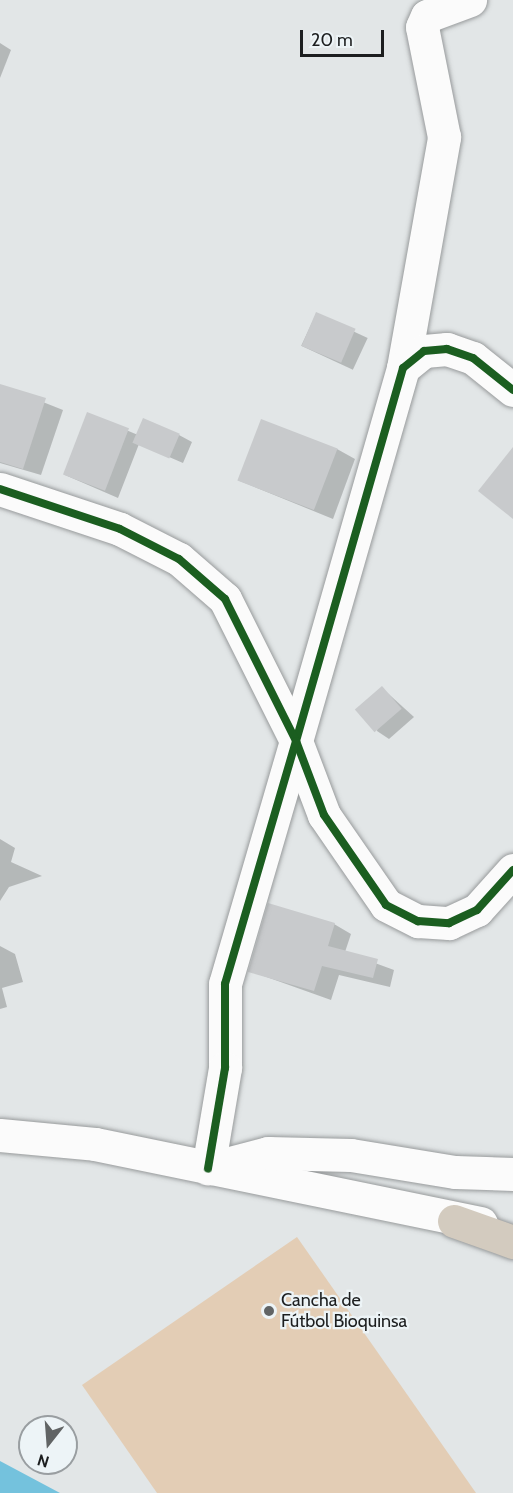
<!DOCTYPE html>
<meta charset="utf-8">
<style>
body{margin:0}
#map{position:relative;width:513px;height:1493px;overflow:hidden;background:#e2e6e7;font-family:Cabin,sans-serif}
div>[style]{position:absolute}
.green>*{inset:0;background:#e3cdb5}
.water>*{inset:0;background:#74c2dd}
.shadow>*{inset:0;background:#0003;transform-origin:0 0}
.building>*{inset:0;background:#c8cacc;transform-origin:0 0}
.roads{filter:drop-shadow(0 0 2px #989b9c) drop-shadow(0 0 2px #989b9c)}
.street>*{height:33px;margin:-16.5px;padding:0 16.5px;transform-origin:16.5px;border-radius:16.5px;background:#fbfbfb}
.secondary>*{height:33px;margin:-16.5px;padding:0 16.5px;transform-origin:16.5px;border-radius:16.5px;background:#fbfbfb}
.highway>*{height:33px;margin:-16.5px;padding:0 16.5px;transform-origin:16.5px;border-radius:16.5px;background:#d3cbbf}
.cycleway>*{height:8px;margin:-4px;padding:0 4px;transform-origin:4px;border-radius:4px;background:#1b5e20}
.dots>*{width:16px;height:16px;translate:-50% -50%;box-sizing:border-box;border:3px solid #edf4f7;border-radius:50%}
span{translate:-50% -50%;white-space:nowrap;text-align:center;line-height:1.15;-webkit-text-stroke:4.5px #edf4f7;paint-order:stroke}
.poi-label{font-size:18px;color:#1c1e1f}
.left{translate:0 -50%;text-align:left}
.north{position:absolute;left:18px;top:1415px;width:60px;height:60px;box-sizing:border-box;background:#edf4f7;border:2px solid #999ea1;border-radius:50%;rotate:197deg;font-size:16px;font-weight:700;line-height:24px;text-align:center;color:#1c1e1f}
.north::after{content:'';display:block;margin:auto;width:21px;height:27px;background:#616465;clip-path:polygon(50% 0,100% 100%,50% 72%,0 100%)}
.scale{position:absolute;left:300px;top:30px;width:84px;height:27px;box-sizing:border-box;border:3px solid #1c1e1f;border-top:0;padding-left:8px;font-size:18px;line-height:21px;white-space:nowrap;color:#1c1e1f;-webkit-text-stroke:4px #edf4f7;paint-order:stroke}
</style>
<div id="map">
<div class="green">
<div style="clip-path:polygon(297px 1237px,476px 1493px,157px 1493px,82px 1385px)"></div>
</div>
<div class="water">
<div style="clip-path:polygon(0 1461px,60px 1493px,0 1493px)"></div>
</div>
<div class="shadow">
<div style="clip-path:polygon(0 43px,11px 50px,0 78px)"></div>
<div style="left:316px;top:314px;width:57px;height:35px;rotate:25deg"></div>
<div style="clip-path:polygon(0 385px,63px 410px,41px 475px,0 463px)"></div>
<div style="clip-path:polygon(88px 414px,138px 435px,179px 435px,192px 442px,183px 463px,139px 444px,118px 498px,65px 475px)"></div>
<div style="clip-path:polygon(337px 449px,355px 459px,333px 519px,240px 481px)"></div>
<div style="clip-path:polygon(382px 688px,414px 717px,389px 739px,377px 731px)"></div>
<div style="clip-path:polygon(0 839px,15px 848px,11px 862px,42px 876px,9px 887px,0 901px)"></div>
<div style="clip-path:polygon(334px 924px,351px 934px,345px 952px,394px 970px,390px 987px,339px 975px,331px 1000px,250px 971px)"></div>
<div style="clip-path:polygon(0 946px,15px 954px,23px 982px,2px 988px,7px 1007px,0 1009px)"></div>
</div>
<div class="building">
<div style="left:316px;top:312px;width:43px;height:37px;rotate:23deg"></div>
<div style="clip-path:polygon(0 384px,46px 398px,23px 469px,0 462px)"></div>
<div style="left:87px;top:412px;width:45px;height:67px;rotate:21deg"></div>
<div style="left:143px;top:418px;width:40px;height:27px;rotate:23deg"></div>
<div style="left:261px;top:419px;width:82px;height:66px;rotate:21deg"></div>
<div style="clip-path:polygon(513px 447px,513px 519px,478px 491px)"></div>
<div style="left:382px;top:686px;width:30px;height:36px;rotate:49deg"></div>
<div style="clip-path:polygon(268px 903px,335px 923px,328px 946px,378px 959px,373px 978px,322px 966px,314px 991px,248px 972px)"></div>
</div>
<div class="roads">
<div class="street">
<div style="left:403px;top:368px;width:235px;rotate:-79.9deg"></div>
<div style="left:444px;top:137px;width:112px;rotate:-101.3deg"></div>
<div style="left:422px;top:27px;width:12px;rotate:-66deg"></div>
<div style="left:427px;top:16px;width:46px;rotate:-20.4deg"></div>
<div style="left:513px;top:390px;width:51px;rotate:-141.3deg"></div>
<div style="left:473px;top:358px;width:28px;rotate:-161deg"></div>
<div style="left:447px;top:349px;width:23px;rotate:175deg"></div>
<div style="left:424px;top:351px;width:27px;rotate:141deg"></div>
<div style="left:403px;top:368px;width:388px;rotate:106deg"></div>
<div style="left:296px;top:741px;width:79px;rotate:69.3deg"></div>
<div style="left:324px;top:815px;width:109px;rotate:55.4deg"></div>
<div style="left:386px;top:905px;width:36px;rotate:27deg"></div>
<div style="left:418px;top:921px;width:31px;rotate:4deg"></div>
<div style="left:449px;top:923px;width:31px;rotate:-25deg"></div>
<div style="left:477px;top:910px;width:54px;rotate:-48deg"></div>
<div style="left:0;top:489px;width:126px;rotate:18.4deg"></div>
<div style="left:120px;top:529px;width:66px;rotate:27deg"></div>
<div style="left:179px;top:559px;width:61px;rotate:41deg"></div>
<div style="left:225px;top:599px;width:159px;rotate:63.4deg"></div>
<div style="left:296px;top:741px;width:253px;rotate:106.3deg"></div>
<div style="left:225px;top:984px;width:84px;rotate:90deg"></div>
<div style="left:225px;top:1068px;width:102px;rotate:99.6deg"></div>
</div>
<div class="secondary">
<div style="left:0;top:1135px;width:95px;rotate:5.4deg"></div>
<div style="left:95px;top:1144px;width:394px;rotate:11.6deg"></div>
<div style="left:215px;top:1167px;width:55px;rotate:-14.8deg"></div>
<div style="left:268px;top:1153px;width:83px;rotate:1.4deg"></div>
<div style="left:351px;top:1155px;width:105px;rotate:9.3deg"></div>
<div style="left:455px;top:1172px;width:58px;rotate:2deg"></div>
</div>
<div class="highway">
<div style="left:454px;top:1221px;width:63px;rotate:19.6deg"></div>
</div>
</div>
<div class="cycleway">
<div style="left:513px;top:390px;width:51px;rotate:-141.3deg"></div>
<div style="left:473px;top:358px;width:28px;rotate:-161deg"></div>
<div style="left:447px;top:349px;width:23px;rotate:175deg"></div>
<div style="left:424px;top:351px;width:27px;rotate:141deg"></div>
<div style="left:403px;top:368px;width:388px;rotate:106deg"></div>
<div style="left:296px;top:741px;width:79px;rotate:69.3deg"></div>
<div style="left:324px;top:815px;width:109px;rotate:55.4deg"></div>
<div style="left:386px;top:905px;width:36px;rotate:27deg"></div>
<div style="left:418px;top:921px;width:31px;rotate:4deg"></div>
<div style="left:449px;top:923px;width:31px;rotate:-25deg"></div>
<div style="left:477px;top:910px;width:54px;rotate:-48deg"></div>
<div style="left:0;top:489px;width:126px;rotate:18.4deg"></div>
<div style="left:120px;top:529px;width:66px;rotate:27deg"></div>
<div style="left:179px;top:559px;width:61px;rotate:41deg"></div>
<div style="left:225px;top:599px;width:159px;rotate:63.4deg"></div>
<div style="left:296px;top:741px;width:253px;rotate:106.3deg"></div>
<div style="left:225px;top:984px;width:84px;rotate:90deg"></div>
<div style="left:225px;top:1068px;width:102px;rotate:99.6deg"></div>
</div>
<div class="dots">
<div style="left:269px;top:1311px;background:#616465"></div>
</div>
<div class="poi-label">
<span class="left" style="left:281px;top:1311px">Cancha de<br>Fútbol Bioquinsa</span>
</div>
<div class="north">N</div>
<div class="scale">20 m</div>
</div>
